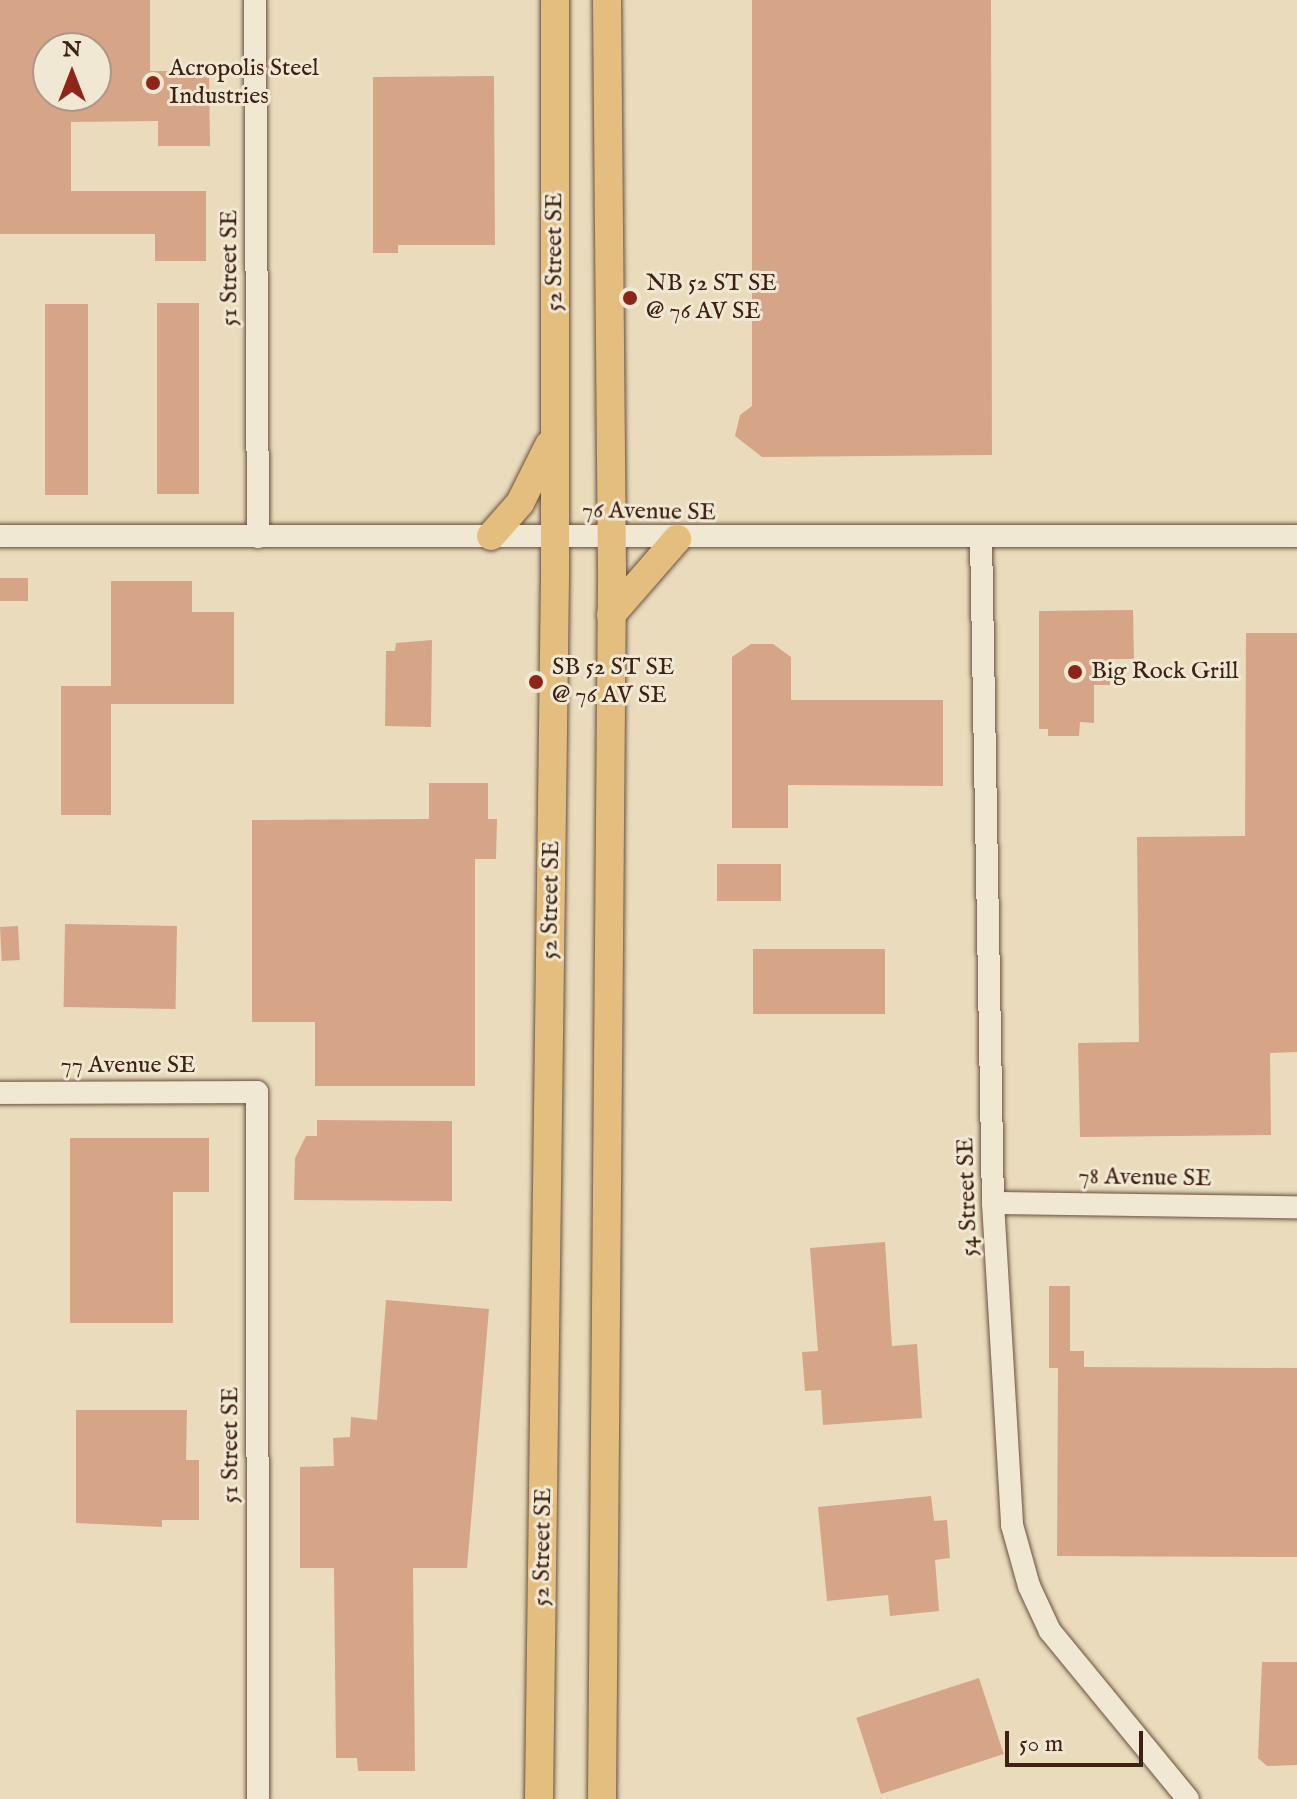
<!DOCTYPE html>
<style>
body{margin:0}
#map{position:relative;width:1297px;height:1799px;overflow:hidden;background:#e9dbbc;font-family:"IM FELL English",serif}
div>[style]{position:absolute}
.building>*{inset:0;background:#d6a587;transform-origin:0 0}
.roads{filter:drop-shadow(0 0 2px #6a503e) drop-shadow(0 0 2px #6a503e)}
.minor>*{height:22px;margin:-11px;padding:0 11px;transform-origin:11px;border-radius:11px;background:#f1e8d3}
.major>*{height:28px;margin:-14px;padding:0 14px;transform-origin:14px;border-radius:14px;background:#e4be7e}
.dots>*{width:22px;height:22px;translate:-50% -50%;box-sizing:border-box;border:4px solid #f1e8d3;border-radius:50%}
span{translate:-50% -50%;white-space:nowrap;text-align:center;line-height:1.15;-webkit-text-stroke:6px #f1e8d3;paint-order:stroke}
.poi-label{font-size:24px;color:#3f2114}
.left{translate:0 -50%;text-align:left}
.street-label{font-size:24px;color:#3f2114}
.north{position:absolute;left:32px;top:32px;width:80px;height:80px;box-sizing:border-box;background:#f1e8d3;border:2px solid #aa9887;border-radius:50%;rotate:0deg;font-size:22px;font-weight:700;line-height:32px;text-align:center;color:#3f2114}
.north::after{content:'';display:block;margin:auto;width:28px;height:36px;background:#8f2418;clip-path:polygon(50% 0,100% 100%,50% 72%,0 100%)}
.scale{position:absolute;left:1005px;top:1731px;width:138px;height:36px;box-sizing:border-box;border:4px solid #3f2114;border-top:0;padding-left:10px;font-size:24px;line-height:28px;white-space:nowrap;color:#3f2114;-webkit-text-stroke:6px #f1e8d3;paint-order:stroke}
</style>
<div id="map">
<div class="building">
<div style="clip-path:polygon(evenodd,0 0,150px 0,150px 71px,209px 71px,210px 146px,158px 146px,158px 121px,71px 122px,71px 191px,206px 191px,206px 261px,155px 261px,155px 234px,0 234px,0 0,48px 48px,96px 48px,96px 96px,48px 96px,48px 48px)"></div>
<div style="clip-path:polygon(752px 0,991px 0,992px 455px,762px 457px,735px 436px,740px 415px,752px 406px)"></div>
<div style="clip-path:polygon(494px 76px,495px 245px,398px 245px,398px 253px,373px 253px,373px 77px)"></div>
<div style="left:157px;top:303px;width:42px;height:191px"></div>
<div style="left:45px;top:304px;width:43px;height:191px"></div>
<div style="left:28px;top:578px;width:23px;height:28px;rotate:90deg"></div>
<div style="clip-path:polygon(111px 581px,192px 581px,192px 612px,234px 612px,234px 704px,111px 704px,111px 815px,61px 815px,61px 686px,111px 686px)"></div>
<div style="clip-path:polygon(1133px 610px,1134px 659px,1110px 659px,1110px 685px,1094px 685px,1094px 723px,1080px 722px,1079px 736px,1048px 736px,1048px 729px,1039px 729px,1039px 611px)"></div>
<div style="clip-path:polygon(1246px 633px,1297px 633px,1297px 1052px,1270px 1053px,1271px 1135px,1080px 1137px,1078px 1043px,1139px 1042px,1137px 837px,1245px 836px)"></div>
<div style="clip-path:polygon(432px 640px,431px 727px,385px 726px,386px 651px,395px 651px,396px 643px)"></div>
<div style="clip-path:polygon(751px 644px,773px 644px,791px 657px,791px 700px,943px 700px,943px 786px,788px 785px,788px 828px,732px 828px,732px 657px)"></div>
<div style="clip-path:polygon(429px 783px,488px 783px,488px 819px,497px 819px,496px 859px,475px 859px,475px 1086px,315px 1086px,315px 1022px,252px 1022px,252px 820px,429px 819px)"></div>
<div style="left:717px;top:864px;width:64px;height:37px"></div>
<div style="left:65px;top:924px;width:112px;height:83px;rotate:1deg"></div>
<div style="left:18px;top:926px;width:34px;height:18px;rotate:87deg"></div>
<div style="left:753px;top:949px;width:132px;height:65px"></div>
<div style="clip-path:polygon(317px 1120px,452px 1121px,452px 1201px,294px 1200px,295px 1158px,306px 1136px,317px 1136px)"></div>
<div style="clip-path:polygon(70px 1138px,209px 1138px,209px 1192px,173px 1192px,173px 1323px,70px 1323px)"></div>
<div style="clip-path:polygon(885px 1242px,892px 1346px,917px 1344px,922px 1418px,823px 1425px,821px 1390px,805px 1391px,802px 1352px,818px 1351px,810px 1248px)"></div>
<div style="clip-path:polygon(1049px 1286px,1070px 1286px,1070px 1351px,1084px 1351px,1084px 1367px,1297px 1368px,1297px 1557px,1057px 1556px,1058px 1368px,1049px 1368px)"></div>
<div style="clip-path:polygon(386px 1300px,489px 1309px,467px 1568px,413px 1568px,415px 1771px,358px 1771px,357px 1758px,336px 1758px,334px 1568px,300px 1568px,300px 1467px,334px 1466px,333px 1438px,350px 1437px,351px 1417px,377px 1420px)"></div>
<div style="clip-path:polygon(76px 1410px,187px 1410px,186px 1460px,199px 1460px,199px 1520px,162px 1520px,162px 1527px,76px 1523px)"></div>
<div style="clip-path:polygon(931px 1496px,934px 1521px,947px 1520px,950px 1558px,935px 1560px,939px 1611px,890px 1616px,888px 1595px,827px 1601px,818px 1507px)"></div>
<div style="clip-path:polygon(1262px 1662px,1297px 1662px,1297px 1765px,1267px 1766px,1258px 1758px)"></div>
<div style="left:979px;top:1678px;width:80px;height:129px;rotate:72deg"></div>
</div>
<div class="roads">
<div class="minor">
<div style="left:255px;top:0;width:537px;rotate:89.68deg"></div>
<div style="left:0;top:536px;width:1297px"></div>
<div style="left:981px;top:537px;width:666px;rotate:88.97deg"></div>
<div style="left:993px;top:1203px;width:323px;rotate:86.6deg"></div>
<div style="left:1012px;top:1525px;width:63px;rotate:74.4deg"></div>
<div style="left:1029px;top:1586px;width:50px;rotate:65deg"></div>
<div style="left:1050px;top:1631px;width:217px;rotate:50.6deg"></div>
<div style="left:0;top:1093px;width:257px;rotate:-0.2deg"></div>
<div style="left:257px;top:1092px;width:707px;rotate:89.92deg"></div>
<div style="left:993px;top:1203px;width:304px;rotate:0.8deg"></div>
</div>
<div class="major">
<div style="left:491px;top:536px;width:44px;rotate:-48.7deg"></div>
<div style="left:520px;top:503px;width:65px;rotate:-63.4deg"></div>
<div style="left:611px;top:615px;width:101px;rotate:-49deg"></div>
<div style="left:539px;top:1799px;width:1226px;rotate:-89.25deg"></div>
<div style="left:555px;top:573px;width:573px;rotate:-90deg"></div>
<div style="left:602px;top:1799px;width:1227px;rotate:-89.53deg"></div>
<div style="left:612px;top:572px;width:572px;rotate:-90.5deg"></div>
</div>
</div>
<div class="dots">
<div style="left:153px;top:83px;background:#8f2418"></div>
<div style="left:630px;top:298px;background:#8f2418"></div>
<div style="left:1075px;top:672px;background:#8f2418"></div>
<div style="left:536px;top:682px;background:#8f2418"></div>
</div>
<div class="poi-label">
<span class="left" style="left:169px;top:83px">Acropolis Steel<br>Industries</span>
<span class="left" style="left:646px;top:298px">NB 52 ST SE<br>@ 76 AV SE</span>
<span class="left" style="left:552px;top:682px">SB 52 ST SE<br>@ 76 AV SE</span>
<span class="left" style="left:1091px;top:672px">Big Rock Grill</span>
</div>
<div class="street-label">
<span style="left:555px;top:252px;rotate:-90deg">52 Street SE</span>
<span style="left:230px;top:268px;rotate:-90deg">51 Street SE</span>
<span style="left:649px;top:512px;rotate:1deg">76 Avenue SE</span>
<span style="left:551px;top:900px;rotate:-89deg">52 Street SE</span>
<span style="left:128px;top:1066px">77 Avenue SE</span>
<span style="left:1145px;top:1178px;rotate:1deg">78 Avenue SE</span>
<span style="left:968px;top:1197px;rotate:-92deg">54 Street SE</span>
<span style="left:231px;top:1445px;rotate:-90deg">51 Street SE</span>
<span style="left:543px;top:1547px;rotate:-89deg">52 Street SE</span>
</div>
<div class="north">N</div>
<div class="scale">50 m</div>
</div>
